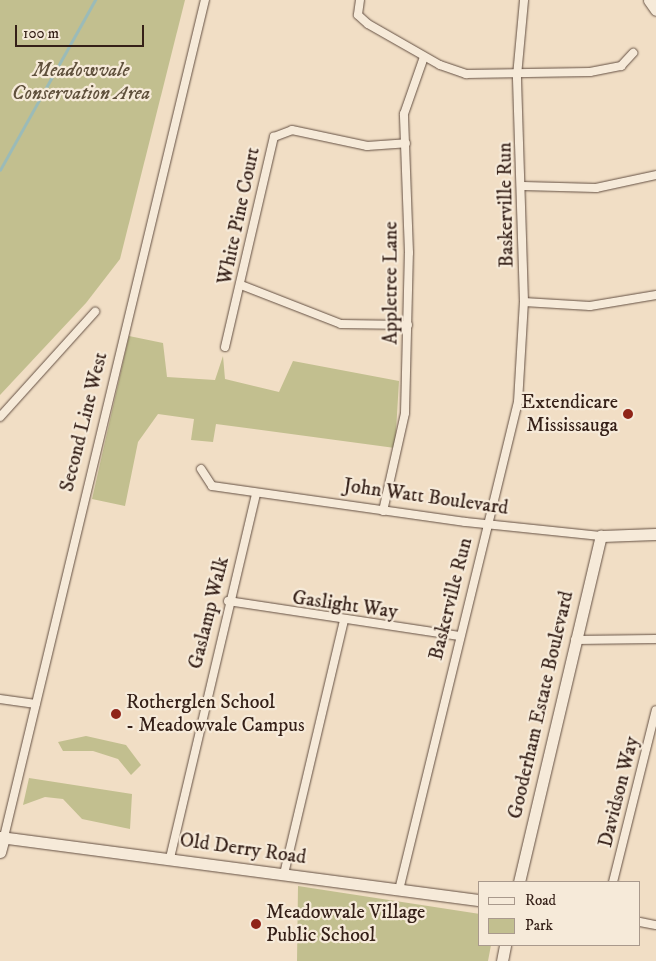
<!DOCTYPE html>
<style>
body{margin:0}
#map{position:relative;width:656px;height:961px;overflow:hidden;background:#f1dec5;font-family:"IM FELL DW Pica",serif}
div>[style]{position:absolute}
.green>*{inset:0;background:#c2bf8f}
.stream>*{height:2.5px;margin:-1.25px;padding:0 1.25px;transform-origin:1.25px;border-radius:1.25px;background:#9bbbb8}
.roads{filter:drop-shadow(0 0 1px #645043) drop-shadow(0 0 1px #645043)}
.street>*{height:8px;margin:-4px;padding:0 4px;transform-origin:4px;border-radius:4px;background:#f6ead9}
.secondary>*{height:11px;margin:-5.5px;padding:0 5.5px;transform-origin:5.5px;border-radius:5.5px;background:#f6ead9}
.dots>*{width:14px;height:14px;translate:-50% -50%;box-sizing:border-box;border:2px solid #f6ead9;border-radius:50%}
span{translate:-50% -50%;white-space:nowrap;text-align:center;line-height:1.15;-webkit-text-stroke:4.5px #f6ead9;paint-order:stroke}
.park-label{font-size:20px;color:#5f503c;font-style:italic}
.street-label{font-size:20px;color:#352018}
.poi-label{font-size:20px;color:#352018}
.right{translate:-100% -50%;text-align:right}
.left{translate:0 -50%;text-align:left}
.legend{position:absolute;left:478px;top:881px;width:162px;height:65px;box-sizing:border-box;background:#f6ead9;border:1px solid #a9998c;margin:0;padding:6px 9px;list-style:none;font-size:15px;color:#352018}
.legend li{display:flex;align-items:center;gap:10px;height:25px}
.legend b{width:25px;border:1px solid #a9998c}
.scale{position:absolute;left:15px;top:25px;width:129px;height:22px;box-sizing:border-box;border:2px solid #352018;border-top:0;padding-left:6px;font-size:15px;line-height:18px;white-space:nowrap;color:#352018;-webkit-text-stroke:4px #f6ead9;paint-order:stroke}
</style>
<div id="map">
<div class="green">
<div style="clip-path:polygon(0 0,185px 0,120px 259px,86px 303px,0 395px)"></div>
<div style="clip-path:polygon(129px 336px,163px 343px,167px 377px,215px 380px,223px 356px,225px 379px,279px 392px,293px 361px,399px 381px,395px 448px,216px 424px,213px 442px,191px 440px,194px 419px,158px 414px,138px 442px,125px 506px,92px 499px)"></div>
<div style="clip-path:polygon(86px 736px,126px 745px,141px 765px,131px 775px,118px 759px,93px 751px,63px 751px,58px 742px)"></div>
<div style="clip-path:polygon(29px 778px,132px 794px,130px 829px,82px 819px,63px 799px,45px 797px,23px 805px)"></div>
<div style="clip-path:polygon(298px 886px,480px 914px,480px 945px,491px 945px,488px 961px,297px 961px)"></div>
</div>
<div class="stream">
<div style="left:0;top:170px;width:195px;rotate:-60.8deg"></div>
</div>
<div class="roads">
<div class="street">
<div style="left:360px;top:0;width:15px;rotate:98deg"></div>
<div style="left:358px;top:15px;width:13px;rotate:42deg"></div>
<div style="left:368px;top:24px;width:83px;rotate:29.7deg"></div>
<div style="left:440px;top:65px;width:28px;rotate:19deg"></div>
<div style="left:466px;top:74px;width:124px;rotate:-0.9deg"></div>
<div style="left:590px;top:72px;width:32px;rotate:-11deg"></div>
<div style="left:621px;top:66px;width:18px;rotate:-47deg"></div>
<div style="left:523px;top:186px;width:73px;rotate:1.6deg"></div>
<div style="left:596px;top:188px;width:61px;rotate:-12.2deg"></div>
<div style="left:241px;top:285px;width:107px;rotate:21.3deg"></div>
<div style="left:341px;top:324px;width:67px;rotate:0.9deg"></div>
<div style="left:524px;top:302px;width:66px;rotate:3.5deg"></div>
<div style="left:590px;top:306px;width:67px;rotate:-9.5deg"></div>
<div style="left:225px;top:347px;width:216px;rotate:-76.9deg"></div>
<div style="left:274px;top:137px;width:19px;rotate:-21deg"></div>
<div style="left:292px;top:130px;width:77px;rotate:12deg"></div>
<div style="left:367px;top:146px;width:39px;rotate:-4deg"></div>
<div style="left:0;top:417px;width:142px;rotate:-47.9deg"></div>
<div style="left:201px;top:469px;width:20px;rotate:57deg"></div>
<div style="left:212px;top:486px;width:256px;rotate:8.1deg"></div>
<div style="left:465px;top:522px;width:137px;rotate:5.9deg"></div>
<div style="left:383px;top:511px;width:100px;rotate:-77.3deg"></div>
<div style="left:405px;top:413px;width:160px;rotate:-88.6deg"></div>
<div style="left:409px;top:253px;width:139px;rotate:-92.1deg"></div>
<div style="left:404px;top:114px;width:60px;rotate:-70.7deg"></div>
<div style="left:228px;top:601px;width:234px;rotate:8.6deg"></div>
<div style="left:575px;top:640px;width:81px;rotate:-0.7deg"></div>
<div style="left:0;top:699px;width:36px;rotate:8deg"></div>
<div style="left:4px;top:837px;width:861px;rotate:-76.5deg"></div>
<div style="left:170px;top:858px;width:375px;rotate:-76.7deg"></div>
<div style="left:284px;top:874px;width:260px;rotate:-76.7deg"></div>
<div style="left:613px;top:882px;width:177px;rotate:-76deg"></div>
<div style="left:399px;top:890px;width:502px;rotate:-76.3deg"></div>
<div style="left:518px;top:402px;width:100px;rotate:-86.6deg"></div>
<div style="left:524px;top:302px;width:226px;rotate:-91.8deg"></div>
<div style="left:517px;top:76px;width:76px;rotate:-84.7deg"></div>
<div style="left:640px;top:922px;width:16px;rotate:11deg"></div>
</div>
<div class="secondary">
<div style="left:649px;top:0;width:12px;rotate:55deg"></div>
<div style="left:0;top:837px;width:484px;rotate:7.5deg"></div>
<div style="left:0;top:852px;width:16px;rotate:-75deg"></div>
<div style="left:519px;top:882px;width:356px;rotate:-76.7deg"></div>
<div style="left:601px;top:536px;width:55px;rotate:-2.1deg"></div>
<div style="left:502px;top:961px;width:16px;rotate:-79deg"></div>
</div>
</div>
<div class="dots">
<div style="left:628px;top:414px;background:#8f2418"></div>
<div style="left:116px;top:714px;background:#8f2418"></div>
<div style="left:256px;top:924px;background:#8f2418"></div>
</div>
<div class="park-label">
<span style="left:81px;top:82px">Meadowvale<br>Conservation Area</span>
</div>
<div class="street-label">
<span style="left:506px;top:205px;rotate:-91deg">Baskerville Run</span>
<span style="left:239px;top:216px;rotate:-78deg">White Pine Court</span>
<span style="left:391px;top:283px;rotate:-90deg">Appletree Lane</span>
<span style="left:84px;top:422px;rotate:-76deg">Second Line West</span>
<span style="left:426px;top:497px;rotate:8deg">John Watt Boulevard</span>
<span style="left:451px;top:599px;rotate:-76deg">Baskerville Run</span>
<span style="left:345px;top:605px;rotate:8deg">Gaslight Way</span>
<span style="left:209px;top:613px;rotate:-76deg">Gaslamp Walk</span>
<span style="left:541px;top:705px;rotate:-77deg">Gooderham Estate Boulevard</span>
<span style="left:619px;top:792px;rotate:-76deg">Davidson Way</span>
<span style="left:243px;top:849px;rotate:8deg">Old Derry Road</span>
</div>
<div class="poi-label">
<span class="right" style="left:618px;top:414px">Extendicare<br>Mississauga</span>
<span class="left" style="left:126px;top:714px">Rotherglen School<br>- Meadowvale Campus</span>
<span class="left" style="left:266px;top:924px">Meadowvale Village<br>Public School</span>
</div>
<ul class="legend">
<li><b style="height:6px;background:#f6ead9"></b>Road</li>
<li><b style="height:14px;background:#c2bf8f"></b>Park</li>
</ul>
<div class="scale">100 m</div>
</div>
